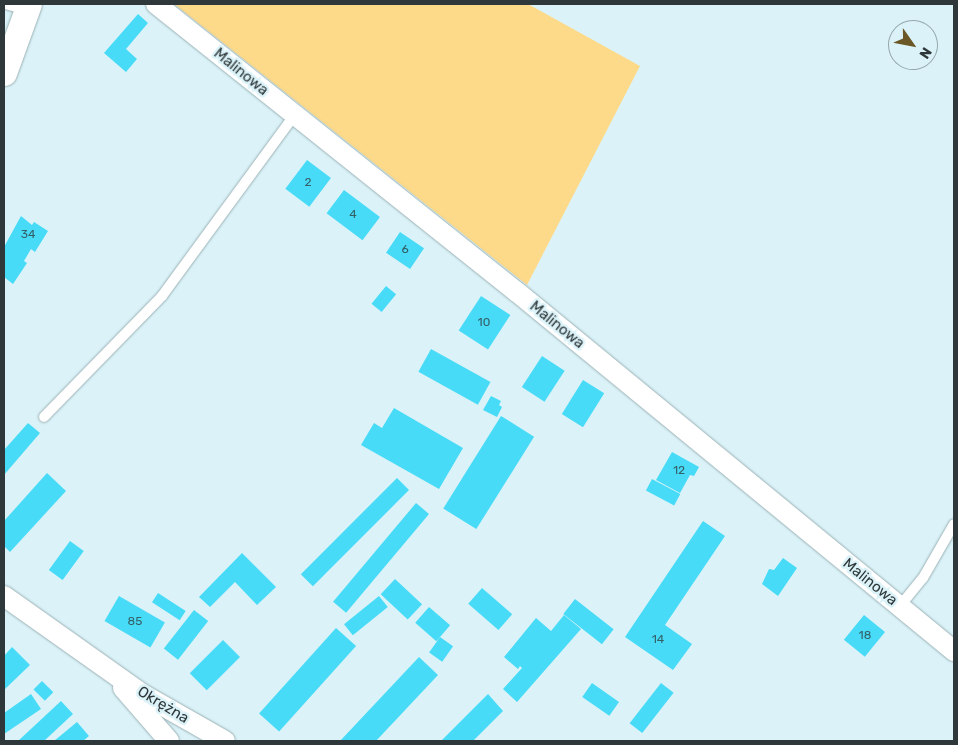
<!DOCTYPE html>
<meta charset="utf-8">
<style>
body{margin:0}
#map{position:relative;width:958px;height:745px;overflow:hidden;background:#dbf3f8;font-family:Rubik,sans-serif}
div>[style]{position:absolute}
.green>*{inset:0;background:#fdda89}
.building>*{inset:0;background:#47dbf7;transform-origin:0 0}
.roads{filter:drop-shadow(0 0 1px #9bb1b6) drop-shadow(0 0 1px #9bb1b6)}
.service>*{height:10px;margin:-5px;padding:0 5px;transform-origin:5px;border-radius:5px;background:#fff}
.minor>*{height:20px;margin:-10px;padding:0 10px;transform-origin:10px;border-radius:10px;background:#fff}
.tertiary>*{height:25px;margin:-12.5px;padding:0 12.5px;transform-origin:12.5px;border-radius:12.5px;background:#fff}
span{translate:-50% -50%;white-space:nowrap;text-align:center;line-height:1.15;-webkit-text-stroke:5px #dbf3f8;paint-order:stroke}
.number-label{font-size:12px;color:#346068}
.number-label span{-webkit-text-stroke-width:0}
.street-label{font-size:15px;color:#2e3739}
.frame{position:absolute;inset:0;border:5px solid #2e3739;pointer-events:none}
.north{position:absolute;left:888px;top:20px;width:50px;height:50px;box-sizing:border-box;background:#dbf3f8;border:1px solid #96a8ac;border-radius:50%;rotate:123deg;font-size:14px;font-weight:700;line-height:20px;text-align:center;color:#2e3739}
.north::after{content:'';display:block;margin:auto;width:18px;height:22px;background:#6c5826;clip-path:polygon(50% 0,100% 100%,50% 72%,0 100%)}
</style>
<div id="map">
<div class="green">
<div style="clip-path:polygon(174px 4px,528px 4px,640px 66px,527px 285px)"></div>
</div>
<div class="building">
<div style="clip-path:polygon(138px 14px,148px 23px,126px 49px,137px 59px,126px 72px,104px 53px)"></div>
<div style="left:307px;top:160px;width:30px;height:36px;rotate:37deg"></div>
<div style="left:344px;top:190px;width:45px;height:29px;rotate:37deg"></div>
<div style="clip-path:polygon(21px 216px,32px 225px,34px 222px,48px 231px,35px 252px,31px 249px,24px 261px,27px 263px,13px 284px,4px 277px,4px 247px)"></div>
<div style="left:400px;top:232px;width:29px;height:25px;rotate:34deg"></div>
<div style="left:386px;top:286px;width:13px;height:23px;rotate:39deg"></div>
<div style="left:481px;top:296px;width:35px;height:41px;rotate:33deg"></div>
<div style="left:431px;top:349px;width:68px;height:26px;rotate:29deg"></div>
<div style="left:542px;top:356px;width:27px;height:37px;rotate:33deg"></div>
<div style="left:583px;top:380px;width:25px;height:40px;rotate:32deg"></div>
<div style="clip-path:polygon(491px 396px,501px 401px,499px 405px,502px 407px,497px 417px,483px 410px)"></div>
<div style="clip-path:polygon(394px 408px,463px 448px,439px 489px,361px 445px,374px 423px,382px 428px)"></div>
<div style="left:501px;top:416px;width:39px;height:109px;rotate:32deg"></div>
<div style="clip-path:polygon(28px 423px,40px 433px,4px 475px,4px 450px)"></div>
<div style="clip-path:polygon(672px 452px,699px 467px,694px 476px,690px 475px,680px 493px,656px 480px)"></div>
<div style="clip-path:polygon(47px 473px,66px 491px,10px 552px,4px 546px,4px 521px)"></div>
<div style="left:397px;top:478px;width:17px;height:136px;rotate:45deg"></div>
<div style="left:652px;top:479px;width:32px;height:13px;rotate:28deg"></div>
<div style="left:416px;top:503px;width:17px;height:129px;rotate:40deg"></div>
<div style="clip-path:polygon(703px 521px,725px 536px,665px 625px,692px 644px,673px 670px,625px 637px)"></div>
<div style="left:70px;top:541px;width:17px;height:36px;rotate:36deg"></div>
<div style="clip-path:polygon(242px 553px,276px 587px,257px 605px,235px 582px,210px 607px,199px 597px)"></div>
<div style="clip-path:polygon(783px 558px,797px 568px,778px 596px,762px 584px,769px 569px,774px 570px)"></div>
<div style="left:395px;top:579px;width:37px;height:21px;rotate:43deg"></div>
<div style="left:482px;top:588px;width:40px;height:21px;rotate:41deg"></div>
<div style="left:158px;top:593px;width:33px;height:11px;rotate:33deg"></div>
<div style="left:119px;top:596px;width:53px;height:29px;rotate:30deg"></div>
<div style="left:379px;top:596px;width:14px;height:45px;rotate:51deg"></div>
<div style="left:575px;top:599px;width:49px;height:19px;rotate:38deg"></div>
<div style="left:429px;top:607px;width:28px;height:21px;rotate:41deg"></div>
<div style="left:194px;top:610px;width:18px;height:49px;rotate:38deg"></div>
<div style="clip-path:polygon(564px 615px,581px 629px,517px 702px,503px 689px,522px 668px,520px 666px,518px 669px,504px 657px,536px 618px,551px 631px)"></div>
<div style="left:864px;top:615px;width:27px;height:32px;rotate:39deg"></div>
<div style="left:336px;top:628px;width:27px;height:115px;rotate:42deg"></div>
<div style="left:440px;top:637px;width:16px;height:19px;rotate:35deg"></div>
<div style="left:223px;top:640px;width:24px;height:47px;rotate:45deg"></div>
<div style="clip-path:polygon(12px 647px,30px 665px,4px 690px,4px 656px)"></div>
<div style="clip-path:polygon(419px 657px,438px 675px,376px 741px,340px 741px)"></div>
<div style="left:42px;top:681px;width:16px;height:12px;rotate:45deg"></div>
<div style="left:592px;top:683px;width:33px;height:17px;rotate:35deg"></div>
<div style="left:661px;top:683px;width:16px;height:51px;rotate:38deg"></div>
<div style="clip-path:polygon(31px 694px,41px 709px,4px 734px,4px 713px)"></div>
<div style="clip-path:polygon(488px 694px,503px 711px,473px 741px,441px 741px)"></div>
<div style="clip-path:polygon(61px 701px,73px 714px,44px 741px,18px 741px)"></div>
<div style="clip-path:polygon(77px 722px,89px 736px,83px 741px,54px 741px)"></div>
</div>
<div class="roads">
<div class="service">
<div style="left:5px;top:4px;width:23px;rotate:15deg"></div>
<div style="left:44px;top:417px;width:169px;rotate:-45.7deg"></div>
<div style="left:162px;top:296px;width:225px;rotate:-53.8deg"></div>
<div style="left:900px;top:606px;width:36px;rotate:-51deg"></div>
<div style="left:923px;top:578px;width:62px;rotate:-60.1deg"></div>
</div>
<div class="minor">
<div style="left:156px;top:4px;width:462px;rotate:38.6deg"></div>
<div style="left:517px;top:292px;width:566px;rotate:39.4deg"></div>
<div style="left:4px;top:596px;width:171px;rotate:35.3deg"></div>
<div style="left:144px;top:695px;width:93px;rotate:29.6deg"></div>
<div style="left:123px;top:688px;width:70px;rotate:49deg"></div>
</div>
<div class="tertiary">
<div style="left:4px;top:73px;width:73px;rotate:-70.1deg"></div>
</div>
</div>
<div class="number-label">
<span style="left:308px;top:183px">2</span>
<span style="left:353px;top:215px">4</span>
<span style="left:28px;top:235px">34</span>
<span style="left:405px;top:250px">6</span>
<span style="left:484px;top:323px">10</span>
<span style="left:679px;top:471px">12</span>
<span style="left:135px;top:622px">85</span>
<span style="left:865px;top:636px">18</span>
<span style="left:658px;top:640px">14</span>
</div>
<div class="street-label">
<span style="left:241px;top:72px;rotate:39deg">Malinowa</span>
<span style="left:557px;top:325px;rotate:39deg">Malinowa</span>
<span style="left:870px;top:582px;rotate:39deg">Malinowa</span>
<span style="left:163px;top:705px;rotate:31deg">Okrężna</span>
</div>
<div class="frame"></div>
<div class="north">N</div>
</div>
